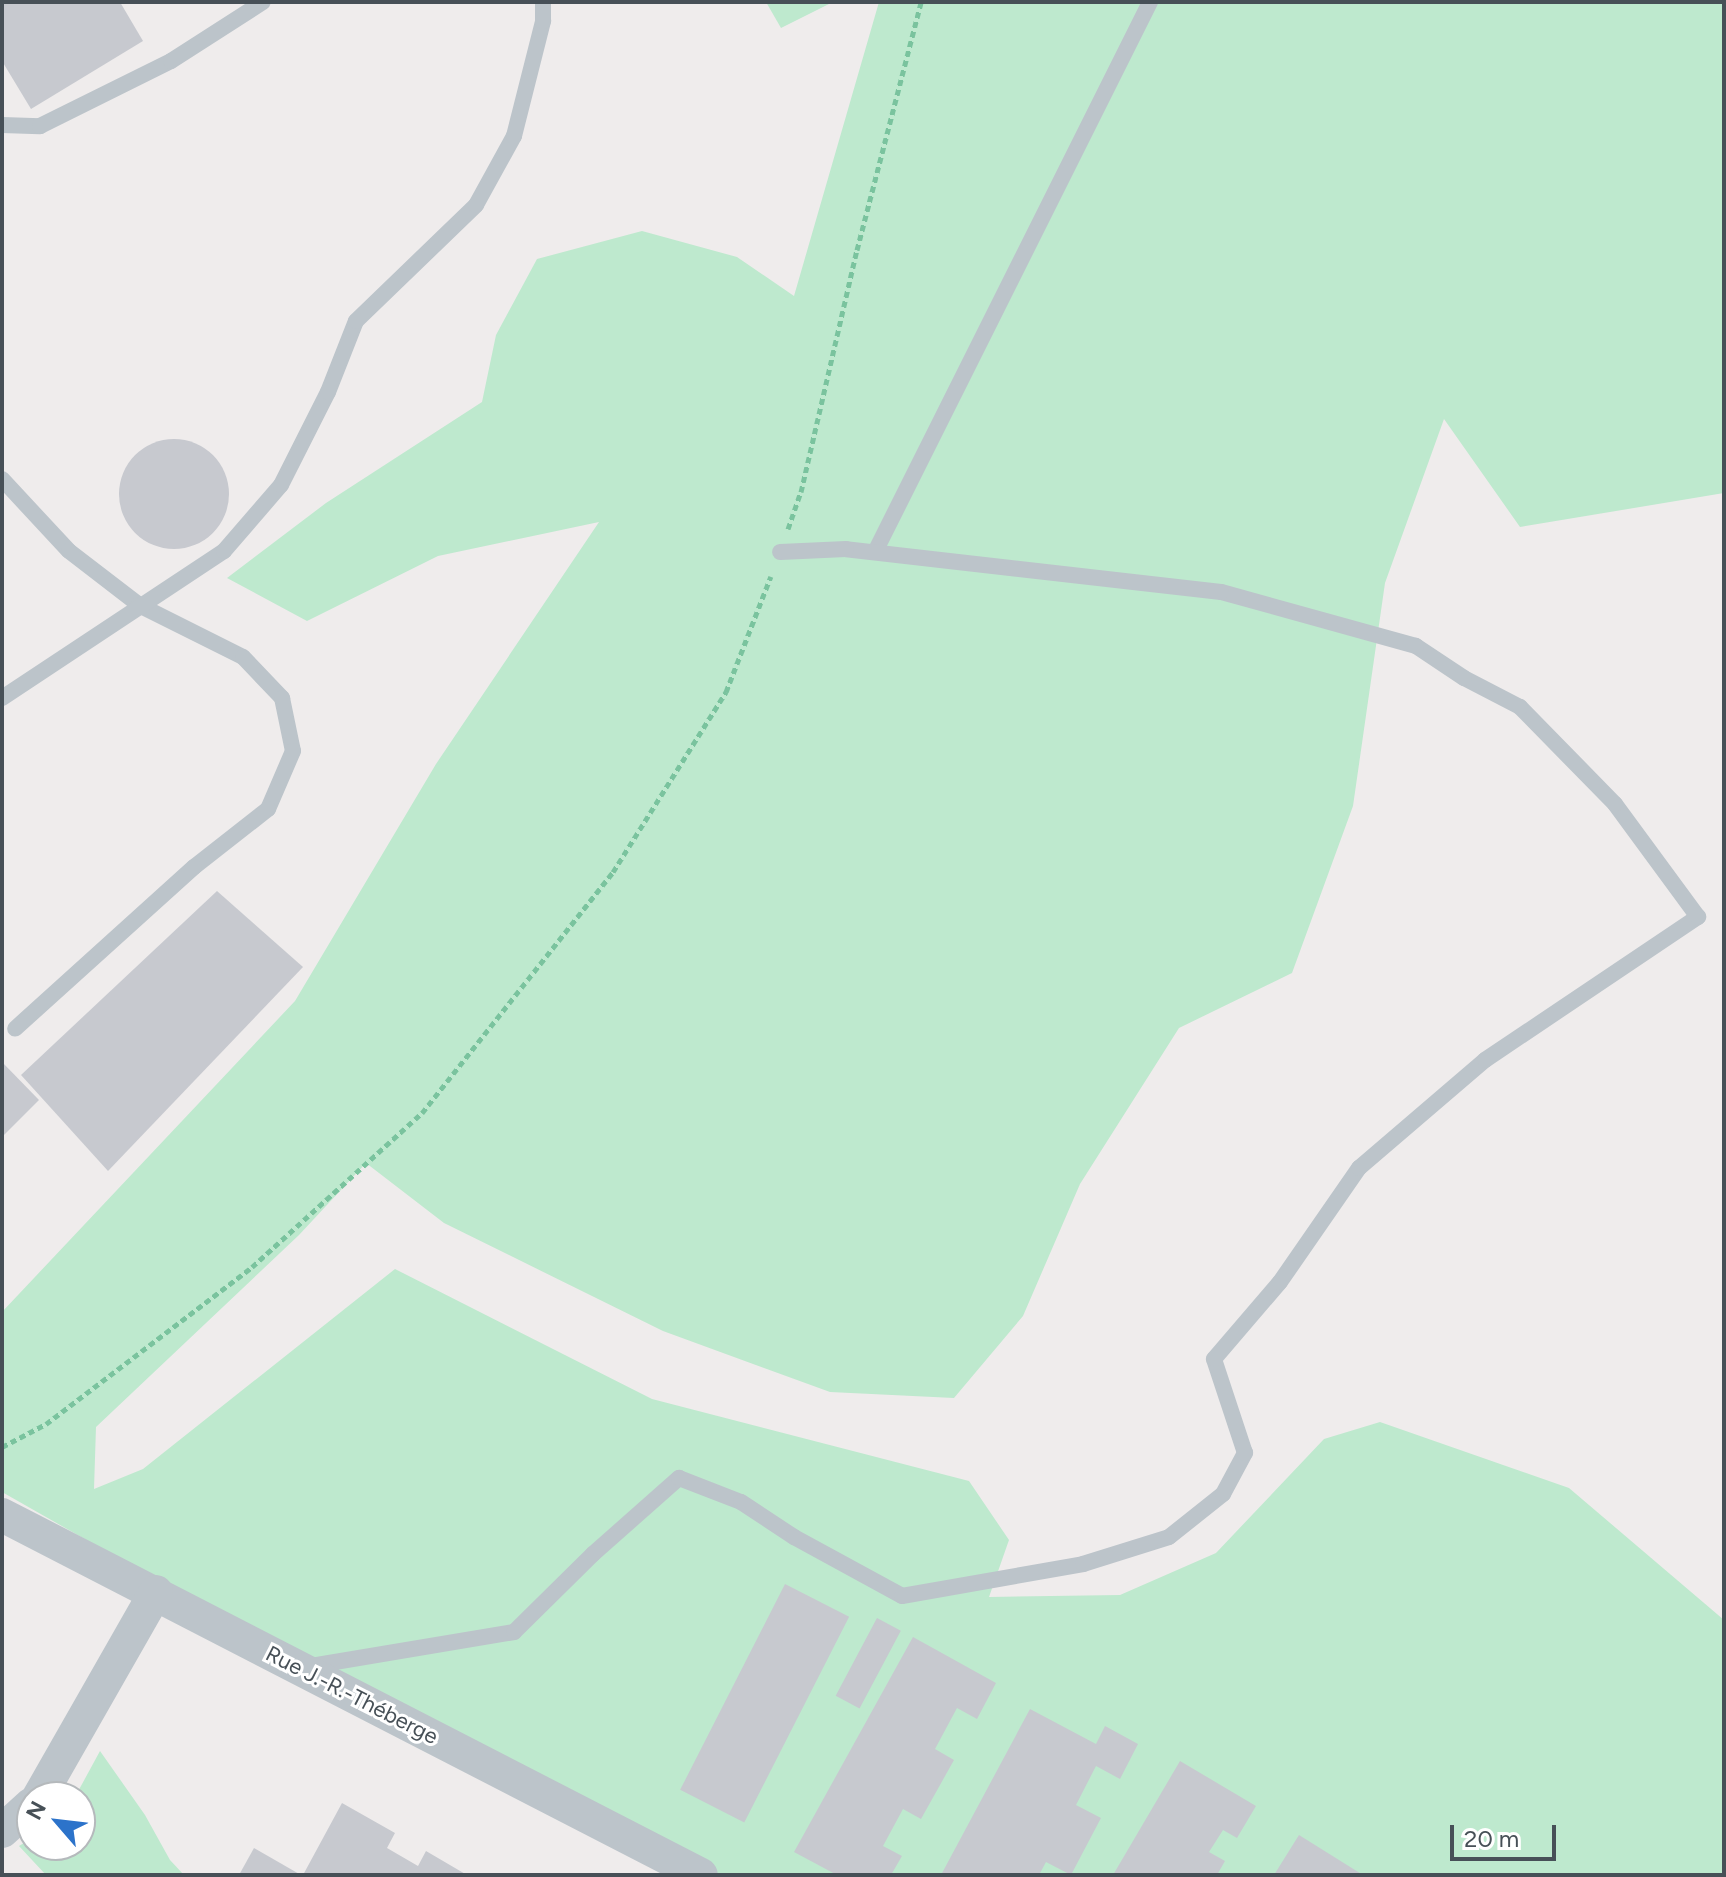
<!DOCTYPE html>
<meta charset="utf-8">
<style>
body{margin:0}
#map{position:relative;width:1726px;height:1877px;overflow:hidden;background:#efecec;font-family:Figtree,sans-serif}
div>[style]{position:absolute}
.green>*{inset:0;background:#bee9ce}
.building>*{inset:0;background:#c7c9cf;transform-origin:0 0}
.round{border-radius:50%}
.path>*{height:5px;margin-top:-2.5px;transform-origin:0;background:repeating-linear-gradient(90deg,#7ac39e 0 6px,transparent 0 10px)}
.lane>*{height:16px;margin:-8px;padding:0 8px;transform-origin:8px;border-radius:8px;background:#bcc4ca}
.street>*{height:34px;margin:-17px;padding:0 17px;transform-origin:17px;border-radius:17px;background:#bcc4ca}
span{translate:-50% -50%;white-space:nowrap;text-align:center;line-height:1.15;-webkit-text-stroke:6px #fff;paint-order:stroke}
.street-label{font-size:22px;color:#475057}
.frame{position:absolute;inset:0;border:4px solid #475057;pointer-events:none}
.north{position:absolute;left:16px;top:1781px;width:80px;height:80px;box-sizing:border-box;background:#fff;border:2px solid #b5b9bc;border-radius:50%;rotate:298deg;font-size:22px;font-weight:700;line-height:32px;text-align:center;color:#475057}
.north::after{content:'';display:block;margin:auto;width:28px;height:36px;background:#2c73ca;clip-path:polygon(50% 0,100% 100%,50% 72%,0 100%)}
.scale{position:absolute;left:1450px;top:1825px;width:106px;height:36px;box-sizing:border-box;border:4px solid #475057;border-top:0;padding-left:10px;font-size:24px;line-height:28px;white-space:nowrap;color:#475057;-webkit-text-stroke:6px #fff;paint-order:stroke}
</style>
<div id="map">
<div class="green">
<div style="clip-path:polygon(766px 2px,833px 2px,781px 28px)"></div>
<div style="clip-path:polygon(879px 2px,1724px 2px,1724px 493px,1520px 527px,1444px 419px,1385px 583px,1353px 806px,1292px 973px,1179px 1028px,1080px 1184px,1023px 1316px,954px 1398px,830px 1392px,663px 1331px,444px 1223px,366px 1163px,299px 1235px,96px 1427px,94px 1489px,143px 1469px,395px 1269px,652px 1399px,969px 1481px,1009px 1540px,989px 1597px,1120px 1595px,1216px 1553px,1324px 1439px,1380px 1422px,1569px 1488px,1724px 1620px,1724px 1875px,718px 1875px,185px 1596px,2px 1492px,2px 1312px,295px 1001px,436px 764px,599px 522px,438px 556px,307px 621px,227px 578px,326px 503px,482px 402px,496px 335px,537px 259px,642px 231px,737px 257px,794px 296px)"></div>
<div style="clip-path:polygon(100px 1751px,145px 1815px,170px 1860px,184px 1875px,46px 1875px,19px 1846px,32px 1838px,32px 1845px,80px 1845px,80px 1797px,75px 1797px)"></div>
</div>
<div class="building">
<div style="clip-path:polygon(2px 2px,120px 2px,143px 41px,31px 109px,2px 61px)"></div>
<div class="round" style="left:119px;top:439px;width:110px;height:110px"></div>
<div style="clip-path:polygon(217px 891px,303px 967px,108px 1171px,21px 1075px)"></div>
<div style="clip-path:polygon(2px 1062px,39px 1100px,2px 1137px)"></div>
<div style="left:785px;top:1584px;width:72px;height:231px;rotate:27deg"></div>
<div style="left:877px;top:1618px;width:27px;height:88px;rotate:28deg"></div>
<div style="clip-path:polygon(913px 1637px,996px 1683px,977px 1719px,957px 1708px,935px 1749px,954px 1760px,921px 1819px,903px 1809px,883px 1846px,902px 1856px,891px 1875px,837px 1875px,794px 1852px)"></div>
<div style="clip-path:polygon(1030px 1709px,1096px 1744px,1105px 1726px,1138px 1744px,1120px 1779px,1096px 1766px,1076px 1805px,1101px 1818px,1071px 1875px,1046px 1862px,1039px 1875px,941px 1875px)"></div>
<div style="clip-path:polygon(1180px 1761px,1256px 1806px,1237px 1838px,1223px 1830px,1209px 1852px,1225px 1861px,1217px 1875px,1113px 1875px)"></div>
<div style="clip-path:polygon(342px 1803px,395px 1833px,387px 1848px,418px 1866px,426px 1851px,467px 1875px,303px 1875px)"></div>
<div style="clip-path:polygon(1299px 1835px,1363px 1875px,1274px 1875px)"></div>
<div style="clip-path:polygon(254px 1848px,301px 1875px,239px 1875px)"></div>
</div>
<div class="path">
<div style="left:788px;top:529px;width:39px;rotate:-71deg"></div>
<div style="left:801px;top:492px;width:248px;rotate:-77deg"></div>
<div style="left:857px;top:250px;width:256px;rotate:-75.5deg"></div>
<div style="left:2px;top:1447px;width:50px;rotate:-27.6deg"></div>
<div style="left:46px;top:1424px;width:259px;rotate:-37.3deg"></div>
<div style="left:252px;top:1267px;width:229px;rotate:-42.2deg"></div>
<div style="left:422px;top:1113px;width:308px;rotate:-51.6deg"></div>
<div style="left:613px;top:872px;width:213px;rotate:-57.9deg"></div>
<div style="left:726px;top:692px;width:124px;rotate:-68.8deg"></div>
</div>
<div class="lane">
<div style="left:2px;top:125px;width:38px;rotate:2deg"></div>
<div style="left:40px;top:126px;width:146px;rotate:-26.4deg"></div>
<div style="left:171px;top:61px;width:109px;rotate:-32.7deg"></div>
<div style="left:2px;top:479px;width:98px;rotate:47.1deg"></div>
<div style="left:69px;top:551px;width:88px;rotate:37.6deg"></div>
<div style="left:139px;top:605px;width:116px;rotate:26.6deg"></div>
<div style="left:243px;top:657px;width:57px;rotate:46.4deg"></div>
<div style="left:282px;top:698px;width:54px;rotate:78.3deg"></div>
<div style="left:293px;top:751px;width:63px;rotate:113.3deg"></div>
<div style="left:268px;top:809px;width:94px;rotate:141.9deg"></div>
<div style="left:194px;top:867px;width:241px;rotate:137.9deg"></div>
<div style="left:875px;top:552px;width:615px;rotate:-63.43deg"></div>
<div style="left:2px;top:698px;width:266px;rotate:-33.5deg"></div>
<div style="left:224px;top:551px;width:87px;rotate:-49.2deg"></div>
<div style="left:281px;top:485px;width:104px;rotate:-63.2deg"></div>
<div style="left:328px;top:392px;width:76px;rotate:-68.5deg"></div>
<div style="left:356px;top:321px;width:167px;rotate:-44deg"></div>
<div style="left:476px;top:205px;width:79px;rotate:-61.2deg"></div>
<div style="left:514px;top:136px;width:119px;rotate:-75.8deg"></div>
<div style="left:543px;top:21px;width:19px;rotate:-90deg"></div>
<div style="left:305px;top:1667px;width:212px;rotate:-9.5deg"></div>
<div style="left:514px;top:1632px;width:111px;rotate:-44.6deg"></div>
<div style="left:593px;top:1554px;width:115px;rotate:-41.5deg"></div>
<div style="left:679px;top:1478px;width:66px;rotate:21.2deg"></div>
<div style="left:741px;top:1502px;width:64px;rotate:33.4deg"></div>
<div style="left:794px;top:1537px;width:123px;rotate:28.6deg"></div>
<div style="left:902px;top:1596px;width:184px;rotate:-10deg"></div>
<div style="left:1083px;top:1564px;width:90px;rotate:-17.4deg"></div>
<div style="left:1169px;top:1537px;width:69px;rotate:-38.5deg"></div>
<div style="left:1223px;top:1494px;width:47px;rotate:-61.8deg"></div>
<div style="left:1245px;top:1453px;width:99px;rotate:-108.3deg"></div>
<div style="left:1214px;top:1359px;width:101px;rotate:-49.4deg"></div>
<div style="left:1280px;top:1282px;width:139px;rotate:-55.3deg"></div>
<div style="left:1359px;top:1168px;width:166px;rotate:-40.6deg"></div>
<div style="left:1485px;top:1060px;width:257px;rotate:-33.9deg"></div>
<div style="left:1698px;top:917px;width:140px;rotate:-126.3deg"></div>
<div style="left:1615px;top:804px;width:136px;rotate:-134.4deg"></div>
<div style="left:1520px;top:707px;width:63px;rotate:-152.6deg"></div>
<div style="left:1464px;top:678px;width:58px;rotate:-146.3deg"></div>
<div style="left:1416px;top:646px;width:202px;rotate:-164.5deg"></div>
<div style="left:1221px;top:592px;width:377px;rotate:-173.5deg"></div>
<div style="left:846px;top:549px;width:66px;rotate:177.4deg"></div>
</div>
<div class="street">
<div style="left:2px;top:1515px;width:786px;rotate:27.25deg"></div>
<div style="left:39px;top:1797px;width:236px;rotate:-60.3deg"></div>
<div style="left:2px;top:1831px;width:40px;rotate:-42deg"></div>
</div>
<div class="street-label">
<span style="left:352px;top:1695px;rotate:27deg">Rue J.-R.-Théberge</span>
</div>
<div class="frame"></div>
<div class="north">N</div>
<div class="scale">20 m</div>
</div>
